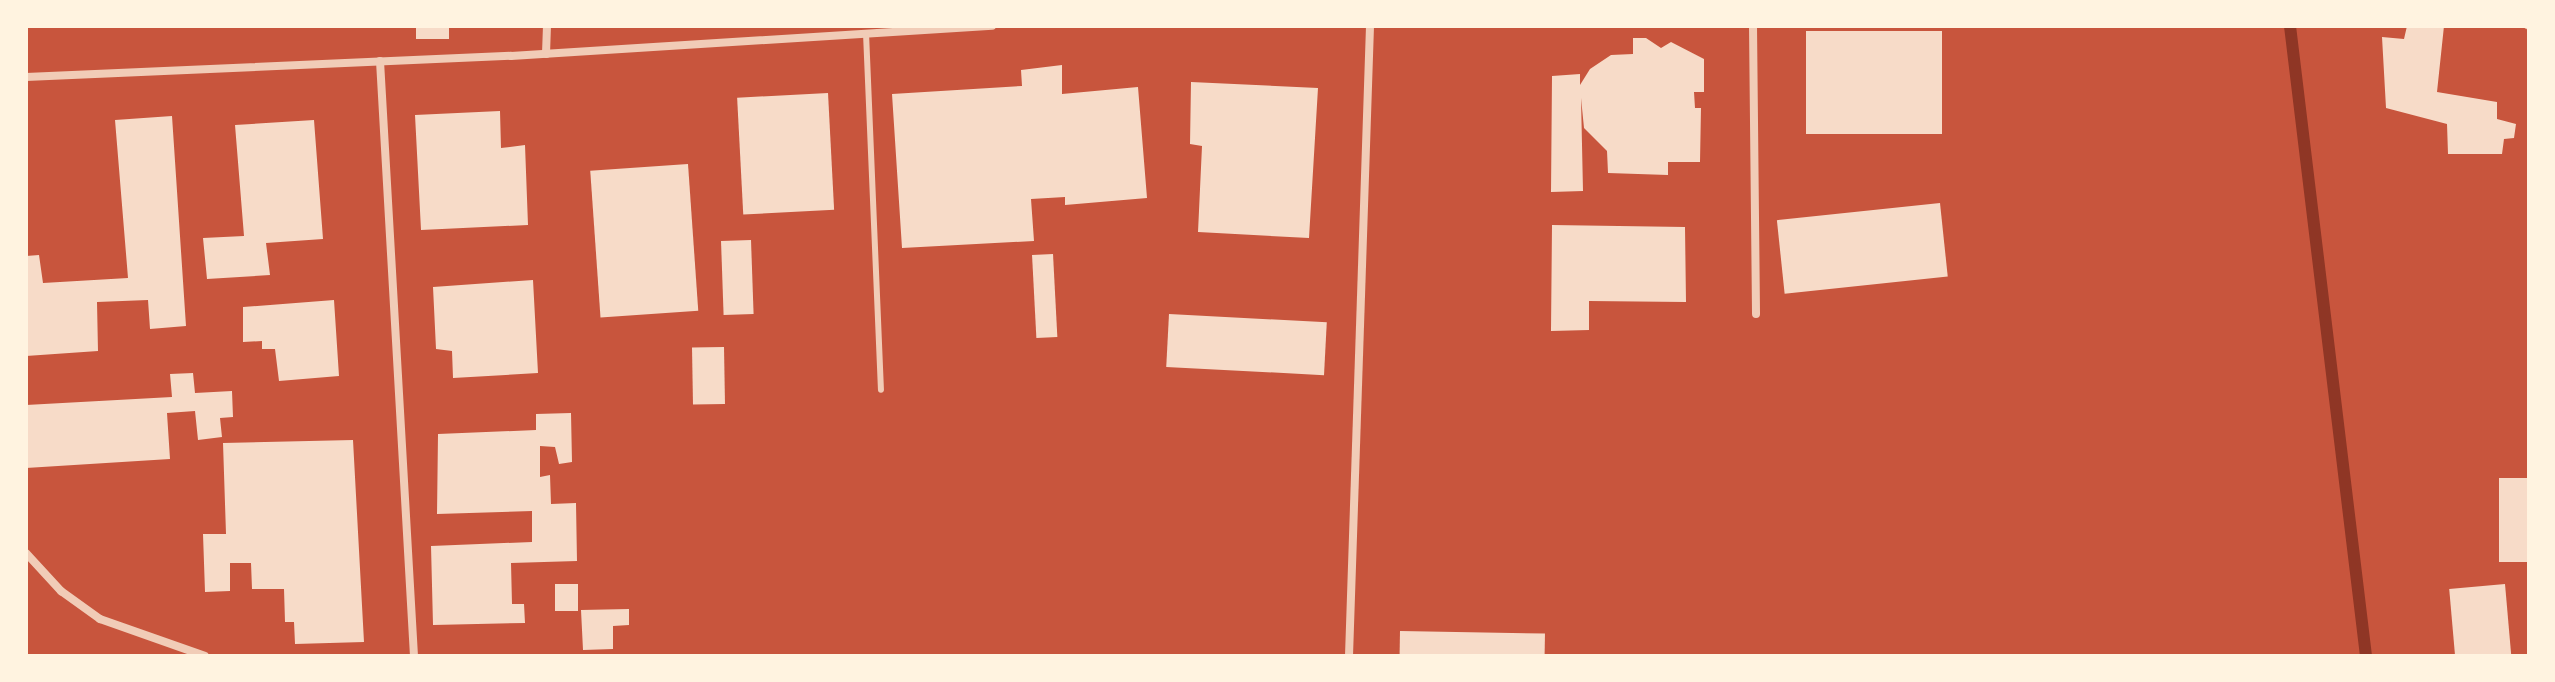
<!DOCTYPE html>
<style>
body{margin:0}
#map{position:relative;width:2555px;height:682px;overflow:hidden;background:#c8553d;font-family:"Public Sans",sans-serif}
div>[style]{position:absolute}
.stream>*{height:12px;margin:-6px;padding:0 6px;transform-origin:6px;border-radius:6px;background:#8f3625}
.building>*{inset:0;background:#f7dbc8;transform-origin:0 0}
.service>*{height:6px;margin:-3px;padding:0 3px;transform-origin:3px;border-radius:3px;background:#f1ccb7}
.minor>*{height:8px;margin:-4px;padding:0 4px;transform-origin:4px;border-radius:4px;background:#f1ccb7}
span{translate:-50% -50%;white-space:nowrap;text-align:center;line-height:1.15;-webkit-text-stroke:8px #fff3e0;paint-order:stroke}
.frame{position:absolute;inset:0;border:28px solid #fff3e0;pointer-events:none}
</style>
<div id="map">
<div class="stream">
<div style="left:2290px;top:26px;width:635px;rotate:83.12deg"></div>
</div>
<div class="building">
<div style="left:416px;top:26px;width:33px;height:13px"></div>
<div style="clip-path:polygon(2407px 26px,2444px 26px,2437px 92px,2497px 102px,2497px 119px,2516px 124px,2514px 138px,2504px 139px,2502px 154px,2448px 154px,2447px 124px,2386px 108px,2382px 37px,2404px 39px)"></div>
<div style="left:1806px;top:31px;width:136px;height:103px"></div>
<div style="clip-path:polygon(1633px 38px,1646px 38px,1661px 48px,1671px 42px,1704px 59px,1704px 92px,1694px 92px,1695px 108px,1701px 108px,1700px 162px,1668px 162px,1668px 175px,1608px 173px,1607px 151px,1584px 128px,1581px 98px,1583px 191px,1551px 192px,1552px 76px,1580px 74px,1580px 85px,1590px 69px,1611px 55px,1633px 54px)"></div>
<div style="clip-path:polygon(1062px 65px,1062px 94px,1138px 87px,1147px 198px,1065px 205px,1065px 197px,1031px 199px,1034px 241px,902px 248px,892px 94px,1022px 86px,1021px 70px)"></div>
<div style="clip-path:polygon(1191px 82px,1318px 88px,1309px 238px,1198px 232px,1202px 146px,1190px 144px)"></div>
<div style="left:828px;top:93px;width:117px;height:91px;rotate:87deg"></div>
<div style="clip-path:polygon(500px 111px,501px 148px,525px 145px,528px 225px,421px 230px,415px 115px)"></div>
<div style="clip-path:polygon(172px 116px,186px 326px,150px 329px,148px 300px,97px 302px,98px 351px,26px 356px,26px 256px,39px 255px,43px 283px,128px 278px,115px 120px)"></div>
<div style="clip-path:polygon(314px 120px,323px 239px,266px 243px,270px 275px,207px 279px,203px 238px,244px 236px,235px 125px)"></div>
<div style="left:688px;top:164px;width:147px;height:98px;rotate:86deg"></div>
<div style="left:1940px;top:203px;width:74px;height:164px;rotate:84deg"></div>
<div style="clip-path:polygon(1552px 225px,1685px 227px,1686px 302px,1589px 301px,1589px 330px,1551px 331px)"></div>
<div style="left:751px;top:240px;width:74px;height:30px;rotate:88deg"></div>
<div style="left:1053px;top:254px;width:83px;height:21px;rotate:87deg"></div>
<div style="clip-path:polygon(533px 280px,538px 373px,453px 378px,452px 351px,436px 349px,433px 287px)"></div>
<div style="clip-path:polygon(334px 300px,339px 376px,279px 381px,275px 349px,262px 349px,262px 341px,243px 342px,243px 307px)"></div>
<div style="left:1169px;top:314px;width:158px;height:53px;rotate:3deg"></div>
<div style="left:724px;top:347px;width:57px;height:32px;rotate:89deg"></div>
<div style="clip-path:polygon(193px 373px,195px 393px,232px 391px,233px 417px,220px 418px,222px 437px,198px 440px,195px 411px,167px 413px,170px 459px,26px 468px,26px 405px,172px 397px,170px 374px)"></div>
<div style="clip-path:polygon(571px 413px,572px 462px,559px 464px,555px 447px,540px 446px,540px 477px,550px 475px,551px 504px,576px 503px,577px 561px,511px 563px,512px 604px,524px 604px,525px 623px,433px 625px,431px 546px,532px 542px,532px 511px,437px 514px,438px 434px,536px 430px,536px 414px)"></div>
<div style="clip-path:polygon(353px 440px,364px 642px,295px 644px,294px 622px,285px 622px,284px 589px,252px 589px,251px 563px,230px 563px,230px 591px,205px 592px,203px 534px,226px 534px,223px 443px)"></div>
<div style="left:2499px;top:478px;width:30px;height:84px"></div>
<div style="left:555px;top:584px;width:23px;height:27px"></div>
<div style="left:2505px;top:584px;width:72px;height:56px;rotate:85deg"></div>
<div style="clip-path:polygon(629px 609px,629px 625px,613px 626px,613px 649px,583px 650px,581px 610px)"></div>
<div style="left:1400px;top:631px;width:145px;height:25px;rotate:1deg"></div>
</div>
<div class="service">
<div style="left:2527px;top:26px;width:2px;rotate:27deg"></div>
<div style="left:866px;top:33px;width:357px;rotate:87.6deg"></div>
</div>
<div class="minor">
<div style="left:1753px;top:26px;width:288px;rotate:89.4deg"></div>
<div style="left:546px;top:54px;width:28px;rotate:-88deg"></div>
<div style="left:380px;top:61px;width:596px;rotate:86.73deg"></div>
<div style="left:26px;top:77px;width:485px;rotate:-2.5deg"></div>
<div style="left:511px;top:56px;width:482px;rotate:-3.6deg"></div>
<div style="left:26px;top:553px;width:52px;rotate:47.4deg"></div>
<div style="left:61px;top:591px;width:48px;rotate:35.7deg"></div>
<div style="left:100px;top:619px;width:111px;rotate:19.4deg"></div>
<div style="left:1349px;top:656px;width:630px;rotate:-88.09deg"></div>
</div>
<div class="frame"></div>
</div>
